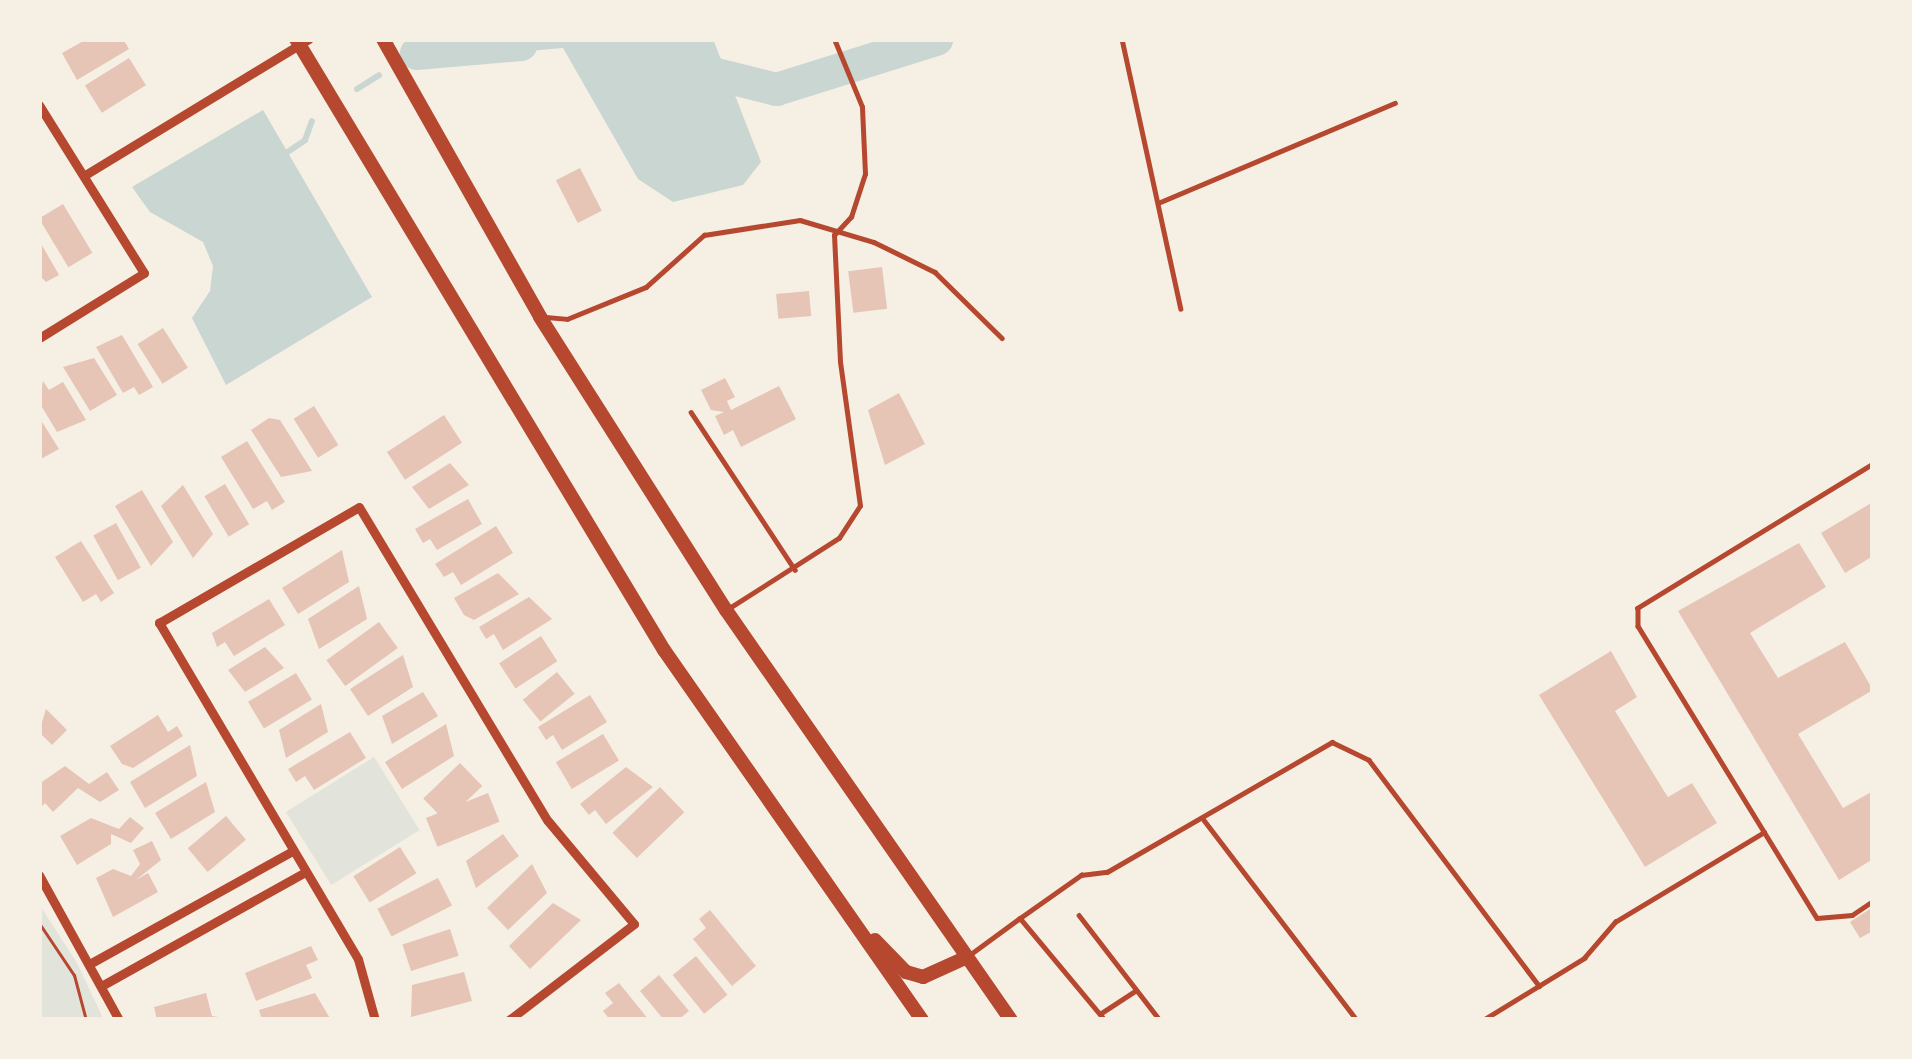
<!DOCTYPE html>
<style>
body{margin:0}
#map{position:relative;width:1912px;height:1059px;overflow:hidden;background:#f6efe4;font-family:Jost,sans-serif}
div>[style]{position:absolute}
.green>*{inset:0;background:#e2e4dc;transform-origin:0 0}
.water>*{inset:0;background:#c9d6d2}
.stream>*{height:6px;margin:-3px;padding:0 3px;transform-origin:3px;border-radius:3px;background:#c9d6d2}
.river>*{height:33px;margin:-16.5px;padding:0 16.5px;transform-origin:16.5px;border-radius:16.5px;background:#c9d6d2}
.building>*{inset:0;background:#e6c5b7;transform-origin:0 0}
.path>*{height:3px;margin:-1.5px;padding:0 1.5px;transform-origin:1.5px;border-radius:1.5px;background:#b5482f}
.service>*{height:4.5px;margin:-2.25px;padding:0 2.25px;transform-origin:2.25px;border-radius:2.25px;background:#b5482f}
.minor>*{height:9px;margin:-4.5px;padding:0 4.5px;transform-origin:4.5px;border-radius:4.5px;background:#b5482f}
.secondary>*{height:14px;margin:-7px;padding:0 7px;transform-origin:7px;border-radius:7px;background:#b5482f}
span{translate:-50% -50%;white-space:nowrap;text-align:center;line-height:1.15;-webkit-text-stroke:12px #f6efe4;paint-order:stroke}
.frame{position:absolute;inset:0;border:42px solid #f6efe4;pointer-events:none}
</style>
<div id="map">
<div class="green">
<div style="left:374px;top:757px;width:86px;height:104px;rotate:58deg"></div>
<div style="clip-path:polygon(39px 904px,77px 963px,104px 1020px,39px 1020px)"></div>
</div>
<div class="water">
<div style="clip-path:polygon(713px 39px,761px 162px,743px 185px,673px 202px,638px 179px,563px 48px,483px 55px,473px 41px)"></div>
<div style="clip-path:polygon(263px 110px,372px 297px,226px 385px,192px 318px,210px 291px,213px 266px,203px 242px,150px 212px,132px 187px)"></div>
</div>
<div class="stream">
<div style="left:357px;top:89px;width:26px;rotate:-32deg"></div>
<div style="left:286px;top:153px;width:23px;rotate:-34deg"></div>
<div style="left:305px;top:140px;width:20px;rotate:-70deg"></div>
</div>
<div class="river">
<div style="left:416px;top:53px;width:105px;rotate:-4.9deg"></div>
<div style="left:684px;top:66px;width:95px;rotate:14deg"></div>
<div style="left:776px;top:89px;width:168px;rotate:-17.4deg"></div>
</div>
<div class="building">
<div style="clip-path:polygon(87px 39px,123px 39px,129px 49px,77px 80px,62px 53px)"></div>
<div style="left:129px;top:58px;width:32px;height:52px;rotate:58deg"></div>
<div style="left:580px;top:168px;width:48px;height:27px;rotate:63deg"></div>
<div style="left:63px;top:204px;width:57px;height:28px;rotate:59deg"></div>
<div style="clip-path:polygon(39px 240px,59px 275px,46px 282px,39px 275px)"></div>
<div style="left:882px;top:267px;width:42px;height:34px;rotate:83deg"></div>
<div style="left:809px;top:291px;width:25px;height:33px;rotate:85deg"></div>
<div style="left:163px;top:328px;width:47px;height:30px;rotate:58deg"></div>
<div style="clip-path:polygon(122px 335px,153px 387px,139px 395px,134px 387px,123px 393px,96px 347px)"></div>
<div style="clip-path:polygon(94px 358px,117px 395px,90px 411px,63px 367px)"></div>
<div style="clip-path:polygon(725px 378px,735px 397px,727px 401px,731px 410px,779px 386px,796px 419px,741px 447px,733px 430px,724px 435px,715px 416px,724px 412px,711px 410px,701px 390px)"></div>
<div style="clip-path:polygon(43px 381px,49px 390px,63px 382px,86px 420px,57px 432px,39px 402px)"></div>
<div style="clip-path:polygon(899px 393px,925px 444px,885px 465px,868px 410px)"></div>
<div style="left:314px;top:406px;width:46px;height:24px;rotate:58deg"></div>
<div style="left:444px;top:415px;width:33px;height:68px;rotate:57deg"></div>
<div style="clip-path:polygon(39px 417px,59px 449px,41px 459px,39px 456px)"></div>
<div style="clip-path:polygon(269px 418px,280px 420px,312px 471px,281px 477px,251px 430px)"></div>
<div style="clip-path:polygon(247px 441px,285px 502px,272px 510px,267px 501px,253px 509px,221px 457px)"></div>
<div style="clip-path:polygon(450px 463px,469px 485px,429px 509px,412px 487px)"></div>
<div style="left:225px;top:484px;width:47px;height:24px;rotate:59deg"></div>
<div style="clip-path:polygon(183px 485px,213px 534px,193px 558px,161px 506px)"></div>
<div style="clip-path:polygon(142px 490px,173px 542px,151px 566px,115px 506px)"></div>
<div style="clip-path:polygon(468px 499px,482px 524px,437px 550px,430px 539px,423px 543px,415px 529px)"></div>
<div style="clip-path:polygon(1873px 502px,1873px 556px,1845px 573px,1821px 533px)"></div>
<div style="left:116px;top:523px;width:51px;height:26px;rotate:61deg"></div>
<div style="clip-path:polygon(496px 526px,513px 553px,461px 585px,453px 572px,444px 577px,435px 564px)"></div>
<div style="clip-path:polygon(81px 541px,114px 593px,101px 602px,96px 594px,83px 602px,55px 557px)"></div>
<div style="clip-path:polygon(1799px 543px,1826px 587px,1750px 633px,1778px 678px,1845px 642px,1873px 690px,1798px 734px,1843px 808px,1873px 791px,1873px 859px,1839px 880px,1678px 611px)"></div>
<div style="clip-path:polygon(342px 550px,349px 582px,298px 614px,282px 588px)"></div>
<div style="clip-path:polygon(498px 573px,519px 594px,474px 620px,464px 615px,454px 598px)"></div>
<div style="clip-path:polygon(359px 586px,367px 619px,319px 649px,308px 619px)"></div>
<div style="clip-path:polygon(529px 597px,552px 619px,503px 650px,494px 634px,486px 639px,479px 627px)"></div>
<div style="clip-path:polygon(269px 599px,285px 625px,234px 656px,225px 642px,217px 647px,212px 633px)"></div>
<div style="left:379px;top:622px;width:32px;height:65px;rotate:54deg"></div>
<div style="left:541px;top:636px;width:30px;height:50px;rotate:57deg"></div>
<div style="clip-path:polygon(265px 647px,284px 668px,245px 692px,228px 670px)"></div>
<div style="clip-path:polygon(1611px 651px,1637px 697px,1615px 711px,1664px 791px,1668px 797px,1692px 783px,1717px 823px,1645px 867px,1539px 695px)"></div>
<div style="clip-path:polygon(403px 655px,413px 687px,368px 716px,350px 689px)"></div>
<div style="left:557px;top:672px;width:28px;height:44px;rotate:51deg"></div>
<div style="left:296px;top:673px;width:31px;height:56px;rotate:59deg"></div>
<div style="clip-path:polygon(423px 692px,438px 716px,392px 744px,382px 716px)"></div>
<div style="clip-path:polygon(590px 695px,607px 722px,562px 750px,553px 735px,546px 740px,538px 727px)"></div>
<div style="clip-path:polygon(321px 704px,328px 732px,286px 758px,279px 730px)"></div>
<div style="clip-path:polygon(46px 709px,67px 730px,52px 745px,39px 732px)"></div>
<div style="clip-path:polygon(158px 715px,168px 732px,177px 726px,183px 736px,133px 768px,122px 764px,110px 746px)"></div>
<div style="clip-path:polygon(446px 724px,454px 756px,402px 789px,385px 762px)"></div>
<div style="clip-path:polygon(350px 732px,366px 758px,314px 790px,305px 776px,296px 782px,288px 769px)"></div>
<div style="left:603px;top:734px;width:31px;height:55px;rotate:59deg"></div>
<div style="clip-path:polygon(190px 745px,197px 776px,145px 808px,130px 782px)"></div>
<div style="left:460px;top:763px;width:32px;height:51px;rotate:46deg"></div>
<div style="clip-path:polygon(65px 766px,89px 784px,107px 772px,119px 790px,100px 802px,78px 788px,53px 812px,45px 803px,39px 809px,39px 784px)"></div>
<div style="clip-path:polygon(626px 767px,653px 787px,606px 824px,595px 810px,589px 815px,580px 804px)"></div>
<div style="clip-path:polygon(206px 782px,215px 812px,171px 839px,155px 813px)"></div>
<div style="left:660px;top:787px;width:35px;height:66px;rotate:46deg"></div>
<div style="left:488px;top:793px;width:31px;height:67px;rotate:68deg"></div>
<div style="left:226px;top:816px;width:31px;height:50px;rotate:50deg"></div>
<div style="clip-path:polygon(130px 817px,144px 828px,131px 843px,111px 834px,111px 844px,77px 865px,60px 836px,91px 818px,119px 829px)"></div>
<div style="clip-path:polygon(503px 834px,519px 856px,476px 888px,466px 861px)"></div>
<div style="clip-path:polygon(152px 841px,161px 860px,136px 880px,148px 873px,158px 892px,113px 917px,96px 878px,113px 869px,131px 876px,140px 864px,133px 850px)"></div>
<div style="left:400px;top:847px;width:31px;height:55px;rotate:58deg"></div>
<div style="clip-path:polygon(532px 864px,547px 893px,508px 930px,487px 908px)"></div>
<div style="left:438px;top:878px;width:31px;height:68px;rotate:63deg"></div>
<div style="clip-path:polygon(553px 903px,581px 920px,530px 969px,509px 946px)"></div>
<div style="clip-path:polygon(1873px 907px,1873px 931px,1860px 938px,1850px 922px)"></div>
<div style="clip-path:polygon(710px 910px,756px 966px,732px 986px,693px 939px,706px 928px,699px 919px)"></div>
<div style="left:450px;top:929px;width:28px;height:50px;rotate:72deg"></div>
<div style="clip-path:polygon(311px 946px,318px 960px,306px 965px,312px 978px,256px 1001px,245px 973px)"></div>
<div style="left:696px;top:956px;width:50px;height:30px;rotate:51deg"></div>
<div style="clip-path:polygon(464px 972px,472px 1001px,411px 1017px,412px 985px)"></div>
<div style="clip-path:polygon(659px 975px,689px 1011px,678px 1020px,664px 1020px,640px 991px)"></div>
<div style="clip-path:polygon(619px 983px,649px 1020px,610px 1020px,603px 1011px,613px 1003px,605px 993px)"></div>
<div style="clip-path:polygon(206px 993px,212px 1016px,238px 1020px,157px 1020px,154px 1007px)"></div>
<div style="clip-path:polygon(315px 993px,331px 1020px,262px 1020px,259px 1010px)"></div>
</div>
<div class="path">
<div style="left:39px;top:923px;width:63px;rotate:56.1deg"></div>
<div style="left:74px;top:975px;width:47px;rotate:75.1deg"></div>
</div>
<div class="service">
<div style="left:1122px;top:39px;width:276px;rotate:77.7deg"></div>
<div style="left:1158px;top:203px;width:257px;rotate:-22.9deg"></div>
<div style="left:546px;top:317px;width:21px;rotate:5deg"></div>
<div style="left:567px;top:319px;width:85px;rotate:-22.1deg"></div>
<div style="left:646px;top:287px;width:78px;rotate:-41.9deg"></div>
<div style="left:704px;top:235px;width:97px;rotate:-8.9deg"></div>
<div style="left:800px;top:220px;width:77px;rotate:16.6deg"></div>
<div style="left:874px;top:242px;width:68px;rotate:26.2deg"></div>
<div style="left:935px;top:272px;width:94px;rotate:44.6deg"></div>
<div style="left:691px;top:412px;width:189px;rotate:56.6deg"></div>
<div style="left:1873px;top:464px;width:276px;rotate:148.5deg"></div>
<div style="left:1638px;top:608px;width:18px;rotate:90deg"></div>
<div style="left:1638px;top:626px;width:342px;rotate:58.5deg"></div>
<div style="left:1817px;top:918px;width:35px;rotate:-5deg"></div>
<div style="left:1852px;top:915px;width:25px;rotate:-34deg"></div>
<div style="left:731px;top:607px;width:128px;rotate:-32.6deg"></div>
<div style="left:839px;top:538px;width:38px;rotate:-57deg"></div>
<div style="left:860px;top:506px;width:145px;rotate:-97.9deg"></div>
<div style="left:840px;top:362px;width:127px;rotate:-92.7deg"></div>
<div style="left:834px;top:235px;width:25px;rotate:-47deg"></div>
<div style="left:851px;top:217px;width:45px;rotate:-72deg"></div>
<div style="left:865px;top:174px;width:67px;rotate:-92.6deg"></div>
<div style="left:862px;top:107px;width:74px;rotate:-112.4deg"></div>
<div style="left:1204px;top:820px;width:252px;rotate:52.6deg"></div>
<div style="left:1079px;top:915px;width:133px;rotate:52.4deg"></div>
<div style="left:1020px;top:918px;width:75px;rotate:-35.2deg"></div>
<div style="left:1081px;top:875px;width:26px;rotate:-7deg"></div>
<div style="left:1107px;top:872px;width:260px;rotate:-30deg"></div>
<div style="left:1332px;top:742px;width:41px;rotate:25.9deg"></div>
<div style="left:1369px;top:760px;width:283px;rotate:53deg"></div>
<div style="left:968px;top:956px;width:64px;rotate:-36.2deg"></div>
<div style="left:1020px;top:918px;width:133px;rotate:50.2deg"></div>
<div style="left:1100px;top:1014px;width:42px;rotate:-33.3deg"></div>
<div style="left:1483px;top:1020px;width:119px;rotate:-31.5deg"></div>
<div style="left:1584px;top:958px;width:48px;rotate:-49.3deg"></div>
<div style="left:1615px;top:922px;width:174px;rotate:-31.1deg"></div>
</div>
<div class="minor">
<div style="left:39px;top:105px;width:198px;rotate:58deg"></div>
<div style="left:144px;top:273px;width:123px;rotate:148.2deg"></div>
<div style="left:85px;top:175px;width:262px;rotate:-31.3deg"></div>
<div style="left:39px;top:875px;width:166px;rotate:61.1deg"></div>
<div style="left:93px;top:962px;width:227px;rotate:-29.1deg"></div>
<div style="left:103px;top:985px;width:231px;rotate:-29.2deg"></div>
<div style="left:375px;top:1020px;width:63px;rotate:-105.6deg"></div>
<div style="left:358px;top:959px;width:391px;rotate:-120.6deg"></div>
<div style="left:159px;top:623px;width:231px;rotate:-30.1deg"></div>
<div style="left:359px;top:507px;width:366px;rotate:59deg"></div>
<div style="left:548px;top:821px;width:134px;rotate:50.1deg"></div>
<div style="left:634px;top:924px;width:158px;rotate:142.5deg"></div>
</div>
<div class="secondary">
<div style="left:296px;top:39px;width:713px;rotate:58.94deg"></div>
<div style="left:664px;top:650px;width:451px;rotate:55.1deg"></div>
<div style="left:383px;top:39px;width:319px;rotate:60.5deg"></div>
<div style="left:540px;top:317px;width:347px;rotate:57.6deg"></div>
<div style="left:726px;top:610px;width:499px;rotate:55.2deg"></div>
<div style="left:875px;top:940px;width:45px;rotate:45.9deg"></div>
<div style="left:906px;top:972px;width:18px;rotate:16deg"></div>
<div style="left:923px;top:977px;width:44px;rotate:-24.2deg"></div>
</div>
<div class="frame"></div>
</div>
